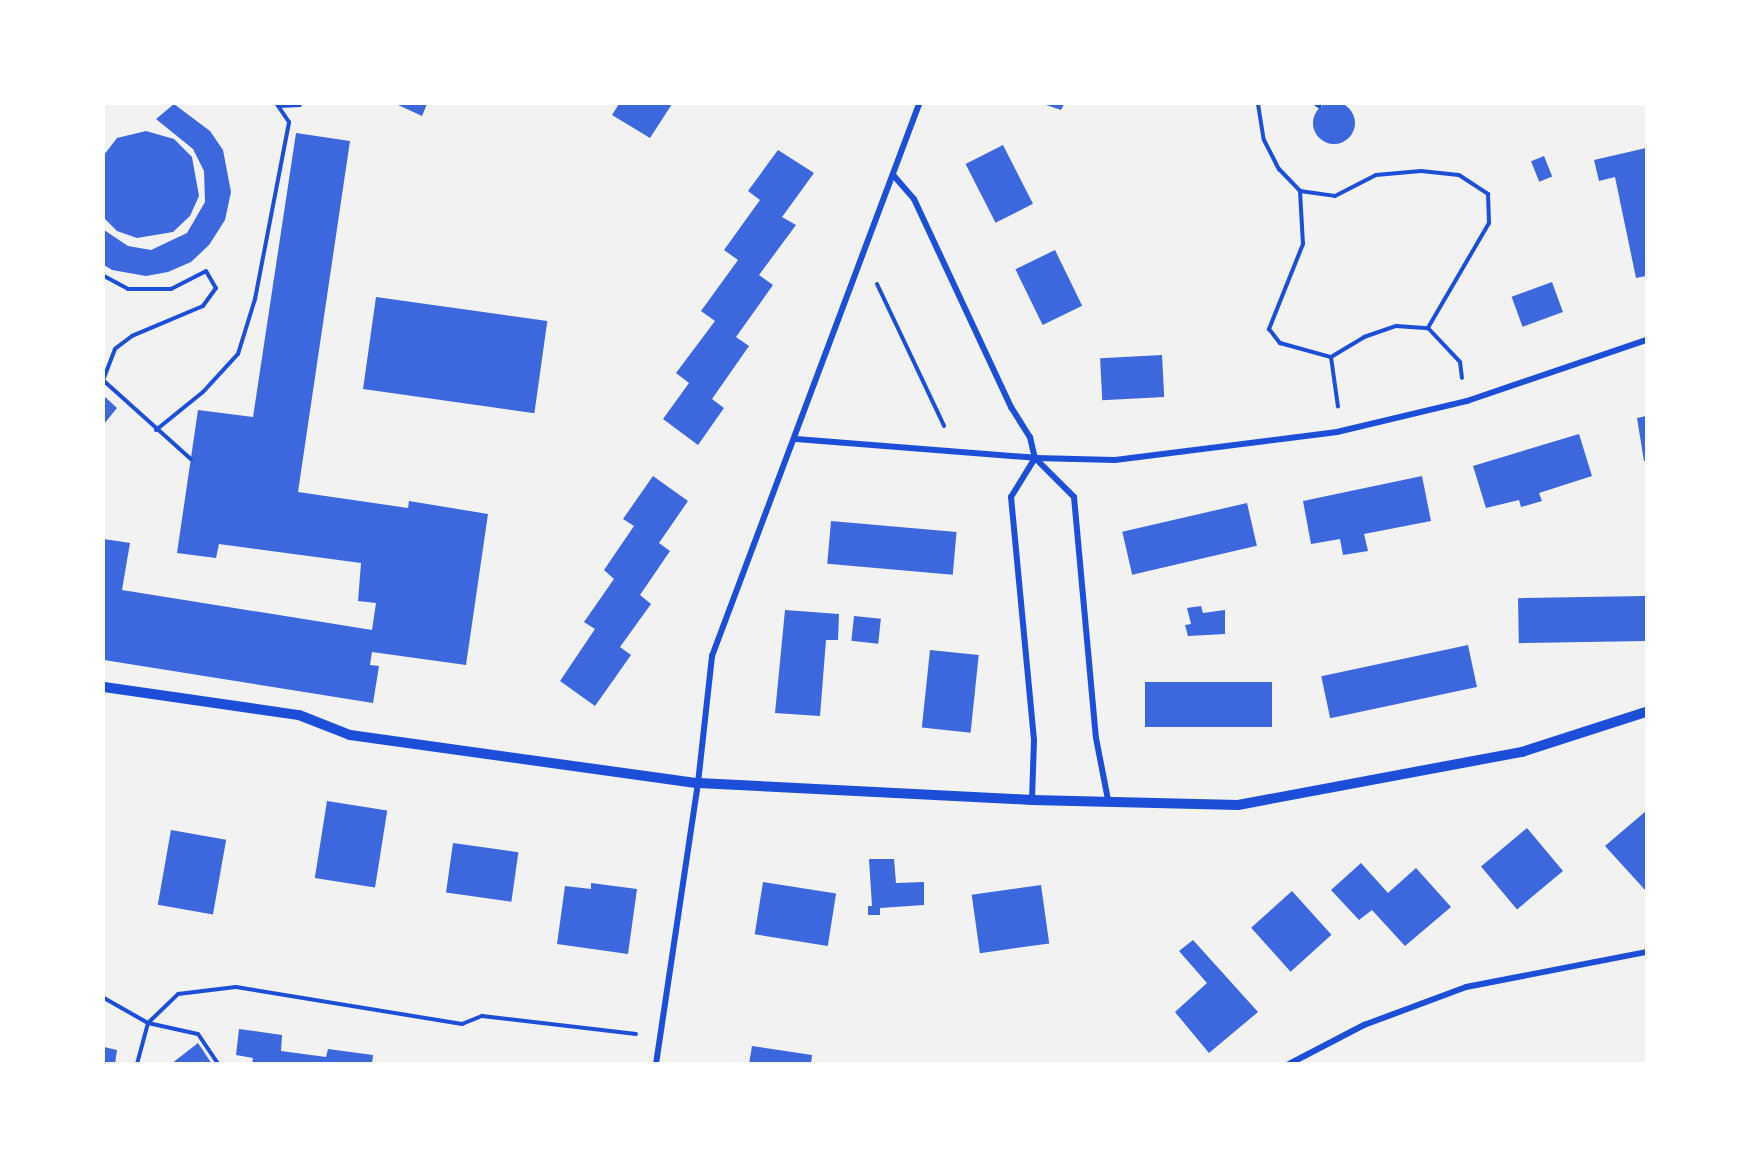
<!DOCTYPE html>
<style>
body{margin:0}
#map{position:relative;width:1750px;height:1167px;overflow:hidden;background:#f2f2f2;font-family:"PT Sans Narrow",sans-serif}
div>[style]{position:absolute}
.building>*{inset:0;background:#3d67dc;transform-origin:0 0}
.round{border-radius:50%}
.path>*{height:4px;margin:-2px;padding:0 2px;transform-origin:2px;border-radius:2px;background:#1d4ed8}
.minor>*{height:6px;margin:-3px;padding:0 3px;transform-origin:3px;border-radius:3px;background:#1d4ed8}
.tertiary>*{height:10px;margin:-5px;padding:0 5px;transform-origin:5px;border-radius:5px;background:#1d4ed8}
span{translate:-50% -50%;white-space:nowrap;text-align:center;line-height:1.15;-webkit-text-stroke:6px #fff;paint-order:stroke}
.frame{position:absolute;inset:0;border:105px solid #fff;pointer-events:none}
</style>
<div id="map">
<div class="building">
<div class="round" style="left:1313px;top:102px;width:42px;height:42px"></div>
<div style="clip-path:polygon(174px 104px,210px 131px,223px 150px,231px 192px,225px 220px,209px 245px,191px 262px,168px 272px,146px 276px,112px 270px,104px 265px,104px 230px,128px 246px,151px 250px,187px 233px,205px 202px,204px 171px,193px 149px,156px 119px)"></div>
<div style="clip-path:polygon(396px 104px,427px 104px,422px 116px)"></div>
<div style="clip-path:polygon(619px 104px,672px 104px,650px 138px,612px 115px)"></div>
<div style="clip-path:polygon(1043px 104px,1064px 104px,1061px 110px)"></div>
<div style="clip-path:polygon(146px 131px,174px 139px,192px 157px,199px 196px,190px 216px,173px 232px,137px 238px,117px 231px,104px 218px,104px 155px,117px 138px)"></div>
<div style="clip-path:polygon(296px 133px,350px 141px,298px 492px,408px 508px,409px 501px,488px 514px,466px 665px,372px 652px,370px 665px,379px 666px,373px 703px,104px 660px,104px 539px,130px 543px,122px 590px,372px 630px,376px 603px,358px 601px,361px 563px,219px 544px,216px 558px,177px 553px,198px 410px,253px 417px)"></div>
<div style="left:1003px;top:145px;width:66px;height:42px;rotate:63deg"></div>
<div style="clip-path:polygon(1646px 148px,1646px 276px,1636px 278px,1615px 177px,1599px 181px,1594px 160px)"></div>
<div style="clip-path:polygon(778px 150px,814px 173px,782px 217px,796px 225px,759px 275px,773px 285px,736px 337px,749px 346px,712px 399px,724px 408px,698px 445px,663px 419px,689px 383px,676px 373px,715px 321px,701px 311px,738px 260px,724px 250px,760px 200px,748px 191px)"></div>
<div style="left:1544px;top:156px;width:22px;height:14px;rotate:68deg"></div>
<div style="left:1055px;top:250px;width:62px;height:44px;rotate:64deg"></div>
<div style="left:1552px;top:282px;width:32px;height:43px;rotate:70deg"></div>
<div style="left:376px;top:297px;width:173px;height:93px;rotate:8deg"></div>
<div style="left:1162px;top:355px;width:42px;height:62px;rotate:87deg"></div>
<div style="clip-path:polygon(104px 396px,117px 408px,104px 424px)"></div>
<div style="clip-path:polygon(1646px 416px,1646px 461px,1644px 461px,1637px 418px)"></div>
<div style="clip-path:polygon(1579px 434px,1592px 476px,1539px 493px,1542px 501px,1521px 507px,1519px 500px,1486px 508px,1473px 466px)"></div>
<div style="clip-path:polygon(653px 476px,688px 501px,659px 543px,670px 551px,640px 595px,651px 604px,620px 647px,631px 655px,595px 706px,560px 681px,595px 629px,584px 622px,614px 579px,604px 570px,634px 526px,623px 519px)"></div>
<div style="clip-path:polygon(1422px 476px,1431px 521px,1364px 534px,1368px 551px,1343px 555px,1340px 539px,1311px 544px,1303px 501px)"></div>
<div style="left:1247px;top:503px;width:44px;height:128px;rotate:77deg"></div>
<div style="left:831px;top:521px;width:126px;height:43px;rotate:5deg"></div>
<div style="left:1645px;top:596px;width:45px;height:127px;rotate:89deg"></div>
<div style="clip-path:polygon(1201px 606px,1203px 613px,1225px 610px,1225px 634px,1188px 636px,1185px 625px,1191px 624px,1187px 608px)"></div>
<div style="clip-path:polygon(785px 610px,839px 614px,838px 640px,826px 640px,820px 716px,775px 713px)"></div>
<div style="left:854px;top:616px;width:27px;height:25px;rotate:6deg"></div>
<div style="left:1468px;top:645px;width:43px;height:150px;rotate:78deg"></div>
<div style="left:930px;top:650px;width:49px;height:78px;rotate:6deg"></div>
<div style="left:1272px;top:682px;width:45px;height:127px;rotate:90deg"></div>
<div style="left:327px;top:801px;width:61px;height:78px;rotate:9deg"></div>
<div style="clip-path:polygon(1646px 811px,1646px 891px,1605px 846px)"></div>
<div style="left:1527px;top:828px;width:56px;height:60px;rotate:50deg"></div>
<div style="left:171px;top:830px;width:56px;height:76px;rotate:10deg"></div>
<div style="left:453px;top:843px;width:66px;height:50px;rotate:8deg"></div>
<div style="clip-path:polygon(869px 859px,894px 859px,896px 883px,924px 882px,924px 905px,880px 908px,880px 915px,868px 915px,868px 906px,872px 906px)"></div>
<div style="clip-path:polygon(1361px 863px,1388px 893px,1416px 868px,1451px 907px,1405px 946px,1372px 910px,1359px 920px,1331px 890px)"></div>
<div style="left:763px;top:882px;width:74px;height:53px;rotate:9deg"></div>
<div style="clip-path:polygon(591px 883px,637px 889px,628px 954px,557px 944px,565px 886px,591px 889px)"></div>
<div style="left:1041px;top:885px;width:59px;height:70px;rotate:82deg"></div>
<div style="left:1292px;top:891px;width:59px;height:55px;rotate:48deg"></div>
<div style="clip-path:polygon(1193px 940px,1258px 1012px,1209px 1053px,1175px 1012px,1207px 983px,1179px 951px)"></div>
<div style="clip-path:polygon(239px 1029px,282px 1035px,281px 1051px,326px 1057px,328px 1049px,373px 1055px,372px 1064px,252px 1064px,253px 1058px,236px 1055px)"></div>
<div style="clip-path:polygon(198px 1043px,212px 1064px,171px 1064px)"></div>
<div style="clip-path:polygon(752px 1046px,812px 1055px,811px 1064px,749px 1064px)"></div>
<div style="clip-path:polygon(104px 1047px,117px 1050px,115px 1064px,104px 1064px)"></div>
</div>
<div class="path">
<div style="left:1258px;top:104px;width:36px;rotate:81deg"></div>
<div style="left:1264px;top:140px;width:33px;rotate:63deg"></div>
<div style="left:1279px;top:169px;width:30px;rotate:46deg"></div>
<div style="left:1300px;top:191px;width:35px;rotate:8deg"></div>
<div style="left:1335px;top:196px;width:46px;rotate:-27.1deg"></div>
<div style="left:1376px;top:175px;width:45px;rotate:-5.1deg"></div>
<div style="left:1421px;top:171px;width:38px;rotate:6deg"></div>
<div style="left:1459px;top:175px;width:35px;rotate:33deg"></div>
<div style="left:1488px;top:194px;width:29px;rotate:88deg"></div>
<div style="left:1489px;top:223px;width:121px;rotate:120.2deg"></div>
<div style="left:1428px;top:328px;width:47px;rotate:46.7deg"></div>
<div style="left:1460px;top:362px;width:16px;rotate:83deg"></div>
<div style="left:1316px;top:104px;width:4px;rotate:34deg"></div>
<div style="left:279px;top:106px;width:21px;rotate:-3deg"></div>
<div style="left:1300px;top:191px;width:53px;rotate:86.8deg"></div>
<div style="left:1303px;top:244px;width:92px;rotate:111.8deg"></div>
<div style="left:1269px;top:329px;width:18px;rotate:52deg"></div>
<div style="left:1280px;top:343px;width:53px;rotate:15.4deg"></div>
<div style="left:1331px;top:357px;width:50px;rotate:82deg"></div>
<div style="left:104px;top:276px;width:27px;rotate:28deg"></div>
<div style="left:128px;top:289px;width:43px"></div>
<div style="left:171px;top:289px;width:39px;rotate:-27deg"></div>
<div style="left:206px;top:271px;width:20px;rotate:60deg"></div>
<div style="left:216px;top:288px;width:22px;rotate:126deg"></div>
<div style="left:203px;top:306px;width:77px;rotate:157.1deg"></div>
<div style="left:132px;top:336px;width:21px;rotate:143deg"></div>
<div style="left:115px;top:349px;width:31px;rotate:111deg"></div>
<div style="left:877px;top:284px;width:157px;rotate:64.7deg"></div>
<div style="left:1331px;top:357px;width:39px;rotate:-31deg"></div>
<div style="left:1364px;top:337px;width:34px;rotate:-19deg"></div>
<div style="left:1396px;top:326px;width:32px;rotate:4deg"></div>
<div style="left:104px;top:381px;width:117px;rotate:41.9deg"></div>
<div style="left:156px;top:430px;width:60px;rotate:-39deg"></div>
<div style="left:203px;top:392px;width:52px;rotate:-47.4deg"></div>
<div style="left:238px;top:354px;width:58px;rotate:-72.8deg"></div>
<div style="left:255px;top:299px;width:180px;rotate:-79.1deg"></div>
<div style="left:289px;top:122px;width:22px;rotate:-124deg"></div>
<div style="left:104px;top:998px;width:51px;rotate:29.6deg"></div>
<div style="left:148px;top:1023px;width:42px;rotate:-44deg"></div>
<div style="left:178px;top:994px;width:58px;rotate:-6.9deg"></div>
<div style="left:236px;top:987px;width:229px;rotate:9.3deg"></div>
<div style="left:462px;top:1024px;width:22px;rotate:-22deg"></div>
<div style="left:482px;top:1016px;width:155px;rotate:6.7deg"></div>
<div style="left:137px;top:1064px;width:42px;rotate:-75deg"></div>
<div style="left:148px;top:1023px;width:51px;rotate:12.4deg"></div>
<div style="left:198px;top:1034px;width:36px;rotate:56deg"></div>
</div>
<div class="minor">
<div style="left:894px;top:176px;width:30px;rotate:49deg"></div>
<div style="left:914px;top:199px;width:230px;rotate:65deg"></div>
<div style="left:1011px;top:407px;width:36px;rotate:58deg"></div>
<div style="left:1030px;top:437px;width:22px;rotate:77deg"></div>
<div style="left:1035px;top:458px;width:55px;rotate:45deg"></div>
<div style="left:1074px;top:497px;width:242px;rotate:84.8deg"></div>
<div style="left:1096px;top:738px;width:63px;rotate:79deg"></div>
<div style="left:796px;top:439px;width:240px;rotate:4.5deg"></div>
<div style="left:1035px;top:458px;width:80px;rotate:1.4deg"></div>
<div style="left:1115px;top:460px;width:224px;rotate:-7.2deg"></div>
<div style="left:1337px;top:432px;width:134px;rotate:-13.4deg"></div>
<div style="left:1467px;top:401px;width:189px;rotate:-18.8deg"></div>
<div style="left:1032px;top:800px;width:60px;rotate:-88.1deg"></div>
<div style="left:1034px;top:740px;width:244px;rotate:-95.4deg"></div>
<div style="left:1011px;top:497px;width:46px;rotate:-58.4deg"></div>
<div style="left:656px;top:1064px;width:284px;rotate:-81.5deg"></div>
<div style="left:698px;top:783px;width:128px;rotate:-83.7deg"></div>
<div style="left:712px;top:656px;width:590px;rotate:-69.44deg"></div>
<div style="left:1289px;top:1064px;width:85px;rotate:-27.5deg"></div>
<div style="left:1364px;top:1025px;width:109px;rotate:-20.4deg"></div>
<div style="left:1466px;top:987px;width:183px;rotate:-11deg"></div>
</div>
<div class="tertiary">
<div style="left:104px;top:687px;width:197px;rotate:8.2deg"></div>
<div style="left:299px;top:715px;width:55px;rotate:21.4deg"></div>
<div style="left:350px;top:735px;width:351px;rotate:7.9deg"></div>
<div style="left:698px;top:783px;width:334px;rotate:2.9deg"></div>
<div style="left:1032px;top:800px;width:206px;rotate:1.4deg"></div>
<div style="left:1238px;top:805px;width:289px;rotate:-10.6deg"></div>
<div style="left:1522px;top:752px;width:130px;rotate:-17.9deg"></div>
</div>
<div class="frame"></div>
</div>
